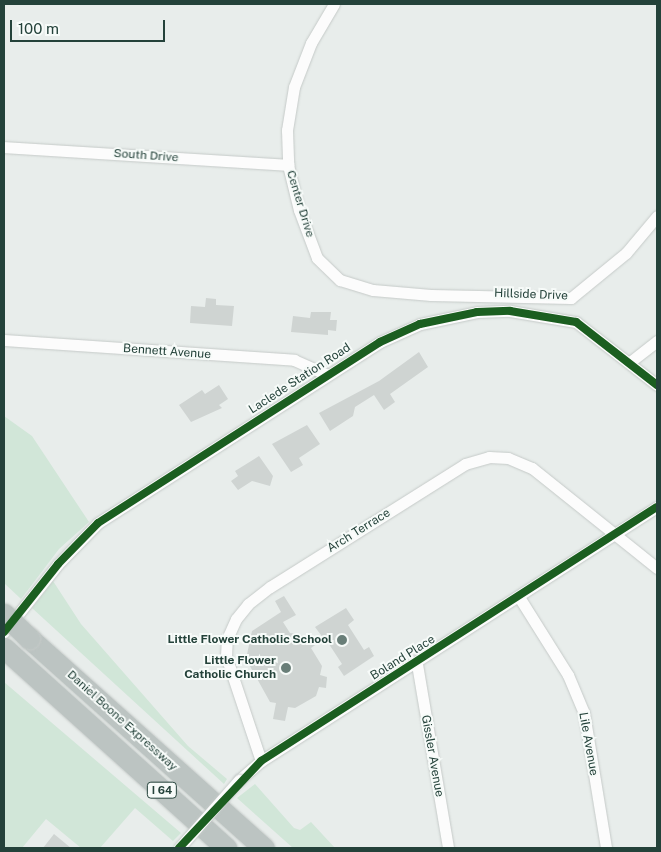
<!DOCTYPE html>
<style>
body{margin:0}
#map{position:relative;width:661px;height:852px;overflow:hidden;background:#e8edeb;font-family:"Public Sans",sans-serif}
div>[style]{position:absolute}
.green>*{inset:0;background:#d1e6d8}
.building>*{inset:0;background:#cfd4d2}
.roads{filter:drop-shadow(0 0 1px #c5cac8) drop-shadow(0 0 1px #c5cac8)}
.minor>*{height:11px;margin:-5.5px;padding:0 5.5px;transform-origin:5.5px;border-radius:5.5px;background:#fcfcfc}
.motorway>*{height:21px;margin:-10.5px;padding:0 10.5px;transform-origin:10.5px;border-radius:10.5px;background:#bcc4c2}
.bridges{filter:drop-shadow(0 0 1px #c5cac8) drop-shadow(0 0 1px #c5cac8)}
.minor-bridge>*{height:11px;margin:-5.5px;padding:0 5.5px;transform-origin:5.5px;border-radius:5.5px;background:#fcfcfc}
.motorway-bridge>*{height:21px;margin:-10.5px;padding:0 10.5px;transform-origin:10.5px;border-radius:10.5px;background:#bcc4c2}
.cycleway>*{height:8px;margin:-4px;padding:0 4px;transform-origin:4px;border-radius:4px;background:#1b5e20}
.dots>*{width:14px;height:14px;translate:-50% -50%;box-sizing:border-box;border:2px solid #f7fbf9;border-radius:50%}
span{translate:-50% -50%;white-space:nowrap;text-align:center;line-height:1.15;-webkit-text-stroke:4px #f7fbf9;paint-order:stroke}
.shield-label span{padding:1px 4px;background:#f7fbf9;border:1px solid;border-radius:4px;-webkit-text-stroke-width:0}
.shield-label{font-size:11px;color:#24423a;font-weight:700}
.street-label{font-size:12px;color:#24423a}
.poi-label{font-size:12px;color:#24423a;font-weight:700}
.right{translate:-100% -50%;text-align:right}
.frame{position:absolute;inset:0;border:5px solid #24423a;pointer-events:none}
.scale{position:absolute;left:10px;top:20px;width:155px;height:22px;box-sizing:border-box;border:2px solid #24423a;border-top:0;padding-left:6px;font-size:15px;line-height:18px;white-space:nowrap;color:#24423a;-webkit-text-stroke:4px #f7fbf9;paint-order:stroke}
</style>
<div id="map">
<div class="green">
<div style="clip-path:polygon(4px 416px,32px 436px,89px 522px,59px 549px,21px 599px,4px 583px)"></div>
<div style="clip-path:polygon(53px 581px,81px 624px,188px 746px,227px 779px,224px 784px,32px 608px)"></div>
<div style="clip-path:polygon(4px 682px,181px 833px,173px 841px,135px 808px,100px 848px,81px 848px,46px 819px,22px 848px,4px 848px)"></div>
<div style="clip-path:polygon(255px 784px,294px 828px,300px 830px,311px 822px,335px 848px,293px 848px,237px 798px)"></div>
</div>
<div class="building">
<div style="clip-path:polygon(206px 298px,216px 299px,216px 305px,234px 306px,232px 326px,190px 323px,191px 306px,205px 307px)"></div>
<div style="clip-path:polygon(311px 312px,331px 312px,330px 320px,337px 320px,336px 331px,328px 330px,328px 335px,291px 332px,293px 316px,310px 318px)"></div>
<div style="clip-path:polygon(419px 352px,428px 367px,390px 394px,395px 402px,384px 410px,374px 395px,355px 407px,353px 416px,330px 431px,319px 413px,379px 381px)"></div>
<div style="clip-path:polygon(219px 385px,228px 399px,219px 405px,222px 408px,191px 422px,179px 405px,202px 390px,205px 394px)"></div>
<div style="clip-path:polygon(307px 425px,320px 444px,299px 458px,303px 465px,291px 472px,272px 444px)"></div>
<div style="clip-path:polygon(259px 456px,273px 476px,270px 486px,252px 481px,238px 490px,231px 481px,238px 476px,235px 471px)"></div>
<div style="clip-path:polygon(284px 596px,296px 615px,283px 622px,290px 633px,324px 639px,315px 627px,346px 608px,354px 620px,348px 625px,364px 650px,369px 647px,374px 656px,344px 676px,338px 667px,342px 664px,325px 638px,311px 648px,322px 666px,320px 675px,327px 677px,326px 688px,319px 687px,316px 696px,295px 708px,288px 707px,285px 721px,273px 719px,276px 703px,270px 702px,246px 659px,252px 631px,281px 612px,275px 601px)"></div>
<div style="clip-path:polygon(54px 834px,71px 848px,43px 848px)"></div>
</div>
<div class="roads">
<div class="minor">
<div style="left:334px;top:4px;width:45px;rotate:120.5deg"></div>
<div style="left:311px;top:43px;width:47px;rotate:111.1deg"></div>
<div style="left:294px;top:87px;width:44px;rotate:99.2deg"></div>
<div style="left:287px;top:130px;width:35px;rotate:88deg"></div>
<div style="left:288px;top:165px;width:46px;rotate:76.3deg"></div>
<div style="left:299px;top:210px;width:51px;rotate:69.4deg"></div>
<div style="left:317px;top:258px;width:32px;rotate:44deg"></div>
<div style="left:340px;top:280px;width:34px;rotate:17deg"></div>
<div style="left:373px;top:290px;width:58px;rotate:4.9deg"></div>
<div style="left:431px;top:295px;width:140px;rotate:1.2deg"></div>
<div style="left:571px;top:298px;width:71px;rotate:-39.3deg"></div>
<div style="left:626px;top:253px;width:48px;rotate:-50deg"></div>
<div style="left:4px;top:147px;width:285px;rotate:3.6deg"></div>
<div style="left:4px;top:340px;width:291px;rotate:3.9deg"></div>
<div style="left:294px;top:360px;width:36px;rotate:24deg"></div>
<div style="left:630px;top:362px;width:34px;rotate:-38deg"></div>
<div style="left:519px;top:597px;width:92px;rotate:57.9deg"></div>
<div style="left:568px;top:675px;width:41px;rotate:67.2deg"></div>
<div style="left:584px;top:713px;width:137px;rotate:80.7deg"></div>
<div style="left:4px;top:632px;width:87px;rotate:-51.5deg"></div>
<div style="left:58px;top:564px;width:57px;rotate:-45.7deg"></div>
<div style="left:98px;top:523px;width:335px;rotate:-32.7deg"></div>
<div style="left:380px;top:342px;width:44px;rotate:-24.2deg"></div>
<div style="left:420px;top:324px;width:58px;rotate:-11.9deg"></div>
<div style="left:477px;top:312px;width:33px;rotate:-2deg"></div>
<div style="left:510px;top:311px;width:67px;rotate:9.5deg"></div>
<div style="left:576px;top:322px;width:103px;rotate:37.9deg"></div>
<div style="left:417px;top:664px;width:187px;rotate:80.4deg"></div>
<div style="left:261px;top:761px;width:111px;rotate:-108.4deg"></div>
<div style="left:226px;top:656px;width:17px;rotate:-87deg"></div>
<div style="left:227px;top:639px;width:22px;rotate:-66deg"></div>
<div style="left:236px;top:619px;width:19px;rotate:-51deg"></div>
<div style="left:248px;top:604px;width:28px;rotate:-38deg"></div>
<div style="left:270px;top:587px;width:231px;rotate:-32.2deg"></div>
<div style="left:465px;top:464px;width:25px;rotate:-16deg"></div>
<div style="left:489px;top:457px;width:19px;rotate:3deg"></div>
<div style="left:508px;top:458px;width:26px;rotate:23deg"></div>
<div style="left:532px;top:468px;width:160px;rotate:38.7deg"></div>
<div style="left:239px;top:780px;width:29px;rotate:-41deg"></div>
<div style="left:261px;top:761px;width:470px;rotate:-32.7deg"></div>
</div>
<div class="motorway">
<div style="left:29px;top:638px;width:315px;rotate:41.8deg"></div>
<div style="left:4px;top:648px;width:299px;rotate:42deg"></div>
</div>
</div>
<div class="bridges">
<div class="minor-bridge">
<div style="left:179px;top:848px;width:91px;rotate:-48.6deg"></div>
</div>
<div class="motorway-bridge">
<div style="left:4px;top:614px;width:35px;rotate:44deg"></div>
</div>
</div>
<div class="cycleway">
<div style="left:4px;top:632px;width:87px;rotate:-51.5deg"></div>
<div style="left:58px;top:564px;width:57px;rotate:-45.7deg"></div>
<div style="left:98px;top:523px;width:335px;rotate:-32.7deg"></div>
<div style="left:380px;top:342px;width:44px;rotate:-24.2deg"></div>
<div style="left:420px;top:324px;width:58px;rotate:-11.9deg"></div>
<div style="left:477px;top:312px;width:33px;rotate:-2deg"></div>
<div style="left:510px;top:311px;width:67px;rotate:9.5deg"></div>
<div style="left:576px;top:322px;width:103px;rotate:37.9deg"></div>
<div style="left:179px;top:848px;width:120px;rotate:-46.7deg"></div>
<div style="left:261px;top:761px;width:470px;rotate:-32.7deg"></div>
</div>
<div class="dots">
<div style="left:342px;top:640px;background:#697e78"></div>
<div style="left:286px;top:668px;background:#697e78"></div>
</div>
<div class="shield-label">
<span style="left:162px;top:790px">I 64</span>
</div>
<div class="street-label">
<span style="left:146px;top:156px;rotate:4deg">South Drive</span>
<span style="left:300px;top:204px;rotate:73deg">Center Drive</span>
<span style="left:531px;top:295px;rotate:2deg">Hillside Drive</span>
<span style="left:167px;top:352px;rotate:4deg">Bennett Avenue</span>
<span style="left:300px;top:379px;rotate:-33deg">Laclede Station Road</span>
<span style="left:359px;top:531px;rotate:-32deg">Arch Terrace</span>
<span style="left:403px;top:658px;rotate:-32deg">Boland Place</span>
<span style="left:122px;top:721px;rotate:42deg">Daniel Boone Expressway</span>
<span style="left:588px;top:744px;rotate:80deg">Lile Avenue</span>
<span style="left:432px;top:756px;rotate:80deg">Gissler Avenue</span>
</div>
<div class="poi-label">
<span class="right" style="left:332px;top:640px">Little Flower Catholic School</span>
<span class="right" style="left:276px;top:668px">Little Flower<br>Catholic Church</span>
</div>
<div class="frame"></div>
<div class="scale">100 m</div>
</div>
